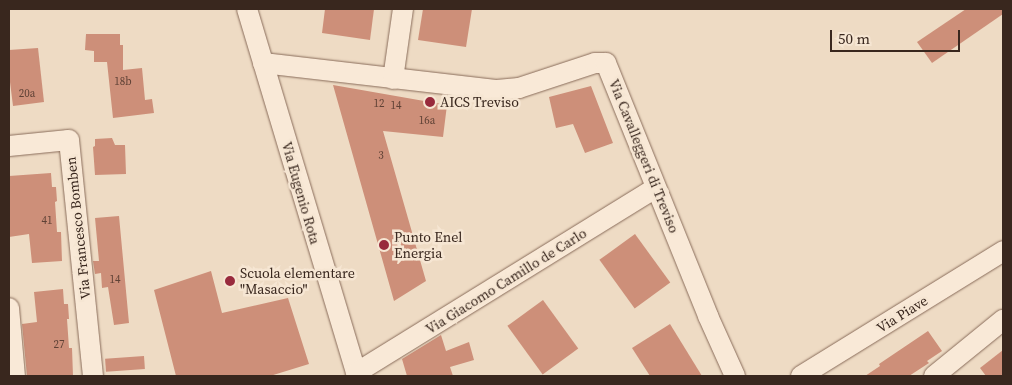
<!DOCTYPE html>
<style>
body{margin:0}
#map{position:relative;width:1012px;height:385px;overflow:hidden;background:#eedbc4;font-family:"Source Serif 4",serif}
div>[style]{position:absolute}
.building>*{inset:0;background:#cd8f79;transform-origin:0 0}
.roads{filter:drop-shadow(0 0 1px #896c5a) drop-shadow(0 0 1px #896c5a)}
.minor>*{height:20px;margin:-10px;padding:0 10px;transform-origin:10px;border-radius:10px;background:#f9e9d7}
.dots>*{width:14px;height:14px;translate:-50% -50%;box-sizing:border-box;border:2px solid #f6e6d3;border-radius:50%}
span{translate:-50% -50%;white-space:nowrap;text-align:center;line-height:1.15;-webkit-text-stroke:5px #f6e6d3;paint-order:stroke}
.number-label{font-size:11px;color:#5e4135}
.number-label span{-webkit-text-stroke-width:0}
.poi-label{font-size:14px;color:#39271e}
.left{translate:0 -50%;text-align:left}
.street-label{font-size:14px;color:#39271e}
.frame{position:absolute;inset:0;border:10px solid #39271e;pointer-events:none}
.scale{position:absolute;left:830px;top:30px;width:130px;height:22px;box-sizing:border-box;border:2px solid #39271e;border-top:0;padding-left:6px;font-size:15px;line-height:18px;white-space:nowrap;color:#39271e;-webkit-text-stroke:4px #f6e6d3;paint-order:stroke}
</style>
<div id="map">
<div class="building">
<div style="clip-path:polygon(325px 9px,374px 9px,370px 40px,322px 33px)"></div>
<div style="clip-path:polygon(423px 9px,472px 9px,466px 47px,418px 40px)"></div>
<div style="clip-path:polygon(966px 9px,1003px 9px,1003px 14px,932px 63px,917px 42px)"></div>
<div style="clip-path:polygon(86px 34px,120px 34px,120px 45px,123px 45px,123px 70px,142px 68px,145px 100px,152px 99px,154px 113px,113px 118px,107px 62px,94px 62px,94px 51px,85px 50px)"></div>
<div style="clip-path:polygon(38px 48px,44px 102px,13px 106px,9px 74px,9px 50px)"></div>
<div style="clip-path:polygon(333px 85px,447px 105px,443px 137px,383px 131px,426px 281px,394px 301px)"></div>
<div style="clip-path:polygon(591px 86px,613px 143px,585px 153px,573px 124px,556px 128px,549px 97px)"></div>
<div style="clip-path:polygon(112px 138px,115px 145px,125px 145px,126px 174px,95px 175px,93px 147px,95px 146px,95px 139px)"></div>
<div style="clip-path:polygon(51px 173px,52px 187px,56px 187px,57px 201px,55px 202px,57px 232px,61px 232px,62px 261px,32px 263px,29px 234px,9px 237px,9px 176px)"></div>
<div style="clip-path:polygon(119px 216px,129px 323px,114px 325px,108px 287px,102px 288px,101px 273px,95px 274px,93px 261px,99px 261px,95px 218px)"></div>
<div style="left:635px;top:234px;width:60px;height:44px;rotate:54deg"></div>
<div style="clip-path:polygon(211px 271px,222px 313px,288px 298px,309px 364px,270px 376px,176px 376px,154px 290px)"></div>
<div style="clip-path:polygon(63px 289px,64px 304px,68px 304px,69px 319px,67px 319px,69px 348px,72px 348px,73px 376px,27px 376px,22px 324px,37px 322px,34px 292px)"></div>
<div style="left:543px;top:300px;width:60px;height:44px;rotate:54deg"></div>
<div style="clip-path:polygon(670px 324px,702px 376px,650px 376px,632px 348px)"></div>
<div style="clip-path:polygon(928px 331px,942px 351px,927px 361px,929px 363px,909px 376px,865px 376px,880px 366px,879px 364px)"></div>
<div style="clip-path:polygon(441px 335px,446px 351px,469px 342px,474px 360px,450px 367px,453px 376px,407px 376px,402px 359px)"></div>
<div style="clip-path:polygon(1003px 350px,1003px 376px,986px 376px,980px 368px)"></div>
<div style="left:144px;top:356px;width:13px;height:39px;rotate:86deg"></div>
</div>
<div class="roads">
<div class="minor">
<div style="left:247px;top:9px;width:383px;rotate:73.3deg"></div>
<div style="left:263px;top:63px;width:236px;rotate:6.6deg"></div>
<div style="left:497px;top:90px;width:22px;rotate:-5deg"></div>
<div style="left:519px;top:88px;width:80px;rotate:-18.2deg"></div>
<div style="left:595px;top:63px;width:11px"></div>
<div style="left:606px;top:63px;width:273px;rotate:68deg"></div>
<div style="left:708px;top:316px;width:66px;rotate:65.8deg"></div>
<div style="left:393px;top:79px;width:71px;rotate:-81.9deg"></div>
<div style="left:9px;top:146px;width:60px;rotate:-5.7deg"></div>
<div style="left:69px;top:140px;width:237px;rotate:84.2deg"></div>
<div style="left:9px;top:308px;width:68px;rotate:85deg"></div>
<div style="left:356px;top:373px;width:352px;rotate:-31.7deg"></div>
<div style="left:801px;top:376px;width:238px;rotate:-31.7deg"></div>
<div style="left:934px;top:376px;width:89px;rotate:-39.1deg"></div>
</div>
</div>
<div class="dots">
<div style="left:430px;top:102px;background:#982a3c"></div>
<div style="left:384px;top:245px;background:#982a3c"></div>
<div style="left:230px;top:281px;background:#982a3c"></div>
</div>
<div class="number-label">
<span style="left:123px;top:82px">18b</span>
<span style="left:27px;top:94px">20a</span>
<span style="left:379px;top:104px">12</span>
<span style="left:396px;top:106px">14</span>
<span style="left:427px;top:121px">16a</span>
<span style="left:381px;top:156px">3</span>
<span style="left:47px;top:221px">41</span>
<span style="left:115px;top:280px">14</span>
<span style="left:59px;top:345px">27</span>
</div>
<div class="poi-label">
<span class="left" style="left:440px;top:102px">AICS Treviso</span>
<span class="left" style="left:394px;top:245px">Punto Enel<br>Energia</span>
<span class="left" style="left:240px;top:281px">Scuola elementare<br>"Masaccio"</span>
</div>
<div class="street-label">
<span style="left:644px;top:156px;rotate:68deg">Via Cavalleggeri di Treviso</span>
<span style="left:301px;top:193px;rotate:74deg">Via Eugenio Rota</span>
<span style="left:78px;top:228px;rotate:-96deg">Via Francesco Bomben</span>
<span style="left:506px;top:281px;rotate:-32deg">Via Giacomo Camillo de Carlo</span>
<span style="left:902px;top:314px;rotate:-32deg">Via Piave</span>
</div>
<div class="frame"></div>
<div class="scale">50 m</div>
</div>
